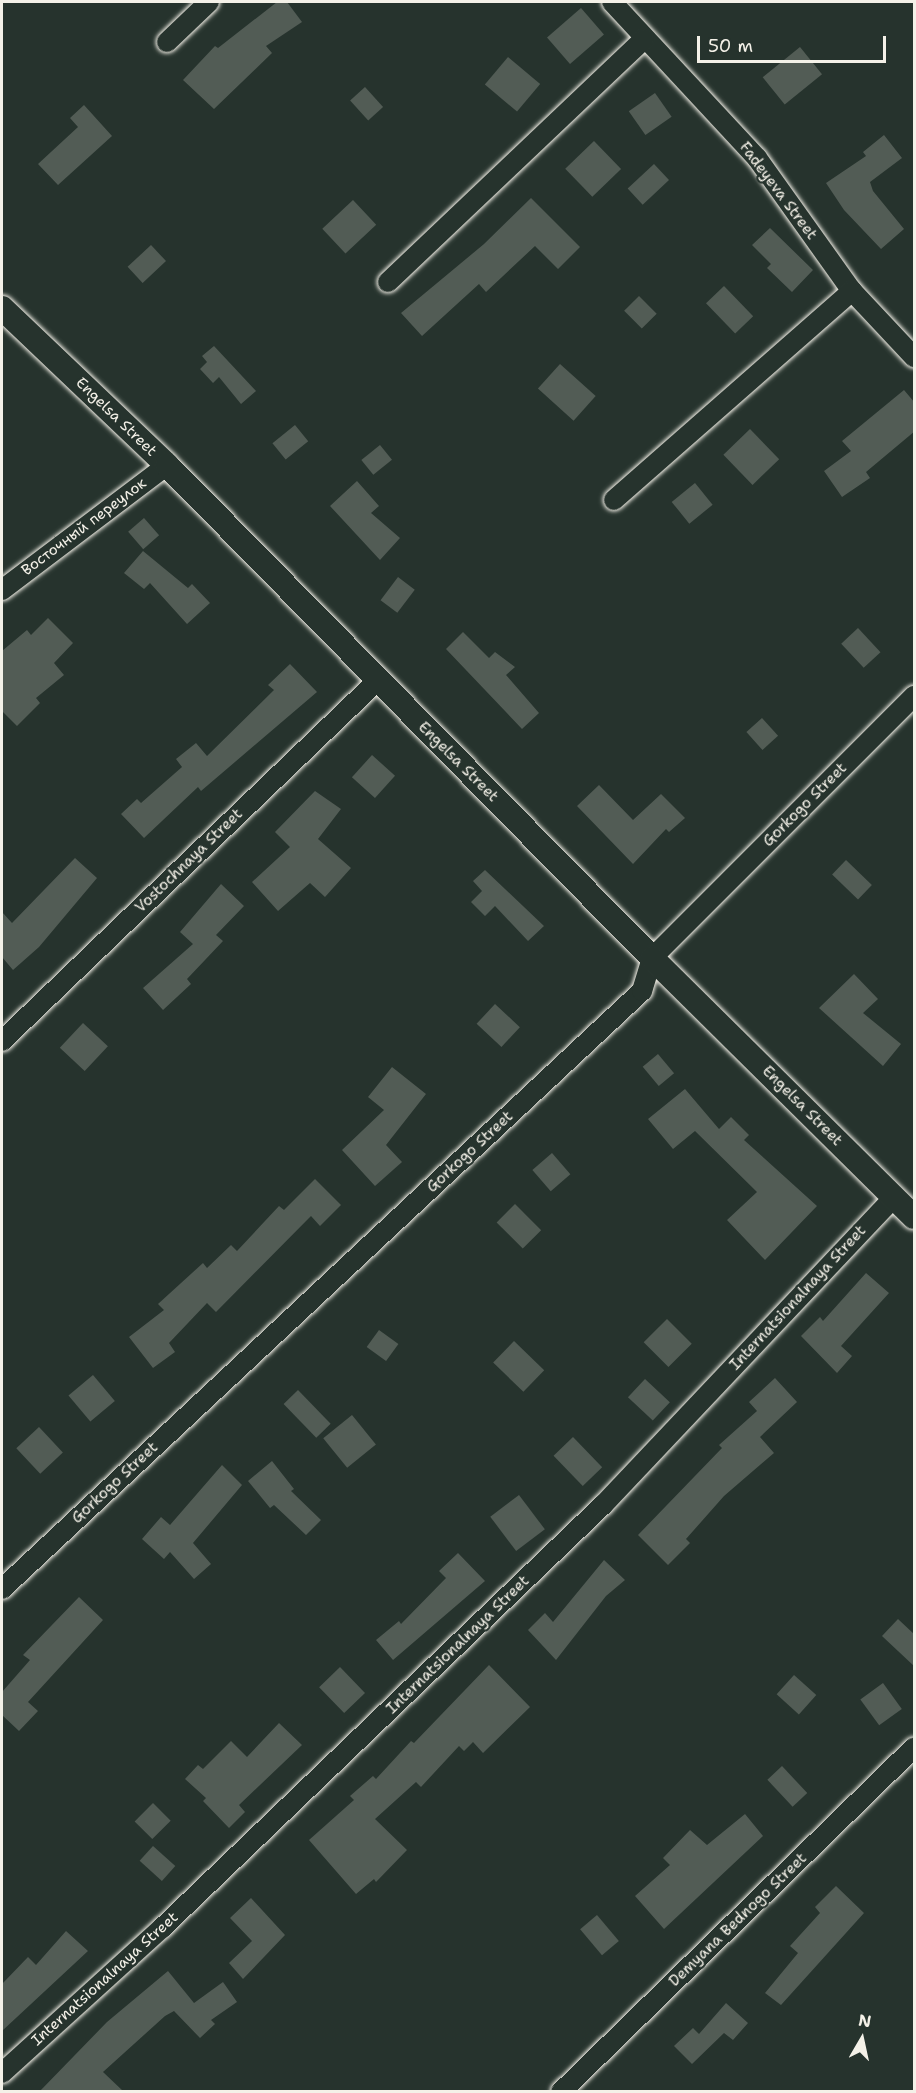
<!DOCTYPE html>
<meta charset="utf-8">
<style>
body{margin:0}
#map{position:relative;width:916px;height:2093px;overflow:hidden;background:#26332d;font-family:"Shantell Sans",sans-serif}
div>[style]{position:absolute}
.building>*{inset:0;background:#525c55;transform-origin:0 0}
.roads{filter:drop-shadow(0 0 2px #f4f1e8) drop-shadow(0 0 2px #f4f1e8)}
.minor>*{height:20px;margin:-10px;padding:0 10px;transform-origin:10px;border-radius:10px;background:#26332d}
.tertiary>*{height:24px;margin:-12px;padding:0 12px;transform-origin:12px;border-radius:12px;background:#26332d}
span{translate:-50% -50%;white-space:nowrap;text-align:center;line-height:1.15;-webkit-text-stroke:4.5px #26332d;paint-order:stroke}
.street-label{font-size:15px;color:#f4f1e8}
.frame{position:absolute;inset:0;border:3px solid #f4f1e8;pointer-events:none}
.north{position:absolute;left:832px;top:2009px;width:60px;height:60px;-webkit-text-stroke:4px #26332d;paint-order:stroke;rotate:9deg;font-size:16px;font-weight:700;line-height:24px;text-align:center;color:#f4f1e8}
.north::after{content:'';display:block;margin:auto;width:21px;height:27px;background:#f4f1e8;clip-path:polygon(50% 0,100% 100%,50% 72%,0 100%)}
.scale{position:absolute;left:697px;top:36px;width:189px;height:27px;box-sizing:border-box;border:3px solid #f4f1e8;border-top:0;padding-left:8px;font-size:18px;line-height:21px;white-space:nowrap;color:#f4f1e8;-webkit-text-stroke:4px #26332d;paint-order:stroke}
</style>
<div id="map">
<div class="building">
<div style="clip-path:polygon(277px 2px,287px 2px,302px 22px,266px 46px,272px 53px,214px 109px,183px 80px,215px 46px,218px 48px)"></div>
<div style="left:581px;top:8px;width:35px;height:45px;rotate:49deg"></div>
<div style="left:800px;top:47px;width:35px;height:48px;rotate:51deg"></div>
<div style="left:508px;top:57px;width:42px;height:36px;rotate:40deg"></div>
<div style="left:365px;top:87px;width:27px;height:20px;rotate:48deg"></div>
<div style="left:655px;top:93px;width:29px;height:32px;rotate:55deg"></div>
<div style="clip-path:polygon(84px 105px,112px 136px,58px 185px,38px 164px,78px 127px,70px 118px)"></div>
<div style="clip-path:polygon(884px 135px,902px 158px,870px 182px,873px 191px,904px 229px,881px 249px,844px 210px,826px 183px,866px 156px,863px 152px)"></div>
<div style="left:594px;top:141px;width:39px;height:40px;rotate:46deg"></div>
<div style="left:654px;top:164px;width:22px;height:36px;rotate:47deg"></div>
<div style="clip-path:polygon(531px 198px,580px 247px,558px 269px,535px 246px,486px 292px,479px 284px,422px 336px,401px 313px,484px 244px)"></div>
<div style="left:353px;top:200px;width:34px;height:42px;rotate:47deg"></div>
<div style="clip-path:polygon(770px 228px,813px 270px,792px 292px,767px 268px,771px 264px,752px 245px)"></div>
<div style="left:151px;top:245px;width:22px;height:32px;rotate:47deg"></div>
<div style="left:724px;top:286px;width:42px;height:25px;rotate:46deg"></div>
<div style="left:639px;top:296px;width:25px;height:21px;rotate:45deg"></div>
<div style="clip-path:polygon(214px 346px,256px 391px,241px 404px,219px 377px,213px 383px,200px 369px,207px 362px,202px 356px)"></div>
<div style="left:560px;top:364px;width:48px;height:33px;rotate:42deg"></div>
<div style="clip-path:polygon(904px 390px,915px 403px,915px 431px,866px 472px,870px 478px,842px 497px,824px 471px,851px 451px,842px 441px)"></div>
<div style="left:295px;top:425px;width:21px;height:29px;rotate:51deg"></div>
<div style="left:750px;top:429px;width:42px;height:37px;rotate:46deg"></div>
<div style="left:380px;top:445px;width:19px;height:24px;rotate:51deg"></div>
<div style="clip-path:polygon(357px 481px,379px 506px,371px 513px,400px 538px,380px 560px,330px 506px)"></div>
<div style="left:695px;top:483px;width:28px;height:30px;rotate:51deg"></div>
<div style="left:144px;top:518px;width:23px;height:21px;rotate:49deg"></div>
<div style="clip-path:polygon(143px 551px,188px 588px,192px 584px,210px 603px,187px 624px,150px 583px,144px 589px,124px 573px)"></div>
<div style="left:398px;top:577px;width:21px;height:29px;rotate:37deg"></div>
<div style="clip-path:polygon(48px 618px,73px 643px,54px 663px,64px 675px,36px 698px,40px 703px,17px 726px,2px 711px,2px 651px,27px 630px,31px 635px)"></div>
<div style="left:858px;top:628px;width:33px;height:23px;rotate:47deg"></div>
<div style="clip-path:polygon(463px 632px,489px 658px,495px 652px,515px 667px,506px 675px,539px 713px,522px 729px,446px 649px)"></div>
<div style="clip-path:polygon(290px 664px,317px 692px,201px 791px,198px 787px,144px 838px,121px 814px,137px 799px,141px 803px,182px 767px,176px 759px,196px 743px,207px 756px,274px 690px,268px 685px)"></div>
<div style="left:762px;top:718px;width:24px;height:21px;rotate:48deg"></div>
<div style="left:372px;top:755px;width:31px;height:30px;rotate:42deg"></div>
<div style="clip-path:polygon(599px 785px,633px 820px,661px 794px,685px 818px,669px 832px,666px 829px,633px 864px,577px 806px)"></div>
<div style="clip-path:polygon(315px 791px,341px 809px,318px 839px,351px 868px,325px 897px,310px 883px,278px 911px,252px 882px,290px 847px,275px 832px)"></div>
<div style="clip-path:polygon(75px 858px,97px 878px,39px 947px,13px 970px,2px 957px,2px 912px,12px 923px)"></div>
<div style="left:846px;top:860px;width:36px;height:20px;rotate:44deg"></div>
<div style="clip-path:polygon(485px 870px,544px 926px,528px 941px,495px 906px,485px 916px,471px 902px,482px 891px,473px 881px)"></div>
<div style="clip-path:polygon(221px 884px,244px 906px,216px 935px,223px 941px,187px 979px,191px 984px,163px 1010px,143px 988px,193px 944px,180px 932px)"></div>
<div style="clip-path:polygon(854px 974px,878px 999px,863px 1013px,901px 1044px,883px 1066px,819px 1008px)"></div>
<div style="left:495px;top:1004px;width:34px;height:27px;rotate:43deg"></div>
<div style="left:83px;top:1023px;width:34px;height:34px;rotate:43deg"></div>
<div style="left:658px;top:1054px;width:25px;height:20px;rotate:50deg"></div>
<div style="clip-path:polygon(392px 1067px,426px 1094px,386px 1145px,402px 1162px,375px 1186px,342px 1150px,384px 1110px,368px 1097px)"></div>
<div style="clip-path:polygon(685px 1089px,719px 1129px,731px 1117px,749px 1135px,744px 1140px,817px 1206px,765px 1260px,727px 1220px,757px 1192px,695px 1131px,673px 1149px,648px 1119px)"></div>
<div style="left:552px;top:1153px;width:28px;height:26px;rotate:49deg"></div>
<div style="clip-path:polygon(315px 1179px,341px 1205px,320px 1226px,311px 1216px,216px 1312px,207px 1303px,169px 1343px,175px 1352px,153px 1368px,129px 1337px,164px 1310px,158px 1304px,203px 1263px,207px 1268px,231px 1245px,237px 1251px,279px 1206px,284px 1210px)"></div>
<div style="left:515px;top:1204px;width:37px;height:26px;rotate:45deg"></div>
<div style="clip-path:polygon(866px 1273px,889px 1293px,841px 1346px,852px 1356px,837px 1373px,801px 1336px,820px 1317px,823px 1321px)"></div>
<div style="left:667px;top:1319px;width:35px;height:33px;rotate:45deg"></div>
<div style="left:379px;top:1330px;width:24px;height:21px;rotate:36deg"></div>
<div style="left:514px;top:1341px;width:42px;height:30px;rotate:44deg"></div>
<div style="left:93px;top:1375px;width:34px;height:32px;rotate:50deg"></div>
<div style="clip-path:polygon(775px 1378px,797px 1402px,760px 1437px,774px 1453px,724px 1496px,686px 1539px,690px 1543px,668px 1565px,638px 1535px,722px 1448px,719px 1445px,757px 1411px,749px 1402px)"></div>
<div style="left:645px;top:1379px;width:34px;height:25px;rotate:43deg"></div>
<div style="left:298px;top:1390px;width:47px;height:20px;rotate:46deg"></div>
<div style="left:352px;top:1415px;width:38px;height:37px;rotate:51deg"></div>
<div style="left:39px;top:1427px;width:35px;height:31px;rotate:47deg"></div>
<div style="left:573px;top:1437px;width:42px;height:27px;rotate:46deg"></div>
<div style="clip-path:polygon(272px 1461px,294px 1489px,291px 1491px,321px 1520px,306px 1535px,274px 1505px,270px 1508px,248px 1481px)"></div>
<div style="clip-path:polygon(222px 1465px,242px 1485px,193px 1543px,211px 1564px,194px 1579px,170px 1552px,164px 1559px,142px 1539px,161px 1517px,170px 1525px)"></div>
<div style="left:519px;top:1495px;width:43px;height:36px;rotate:53deg"></div>
<div style="clip-path:polygon(458px 1553px,485px 1581px,393px 1660px,376px 1640px,399px 1621px,401px 1624px,446px 1578px,439px 1571px)"></div>
<div style="clip-path:polygon(604px 1560px,625px 1580px,606px 1596px,556px 1660px,528px 1630px,545px 1613px,553px 1622px)"></div>
<div style="clip-path:polygon(79px 1597px,103px 1620px,28px 1702px,38px 1711px,19px 1731px,2px 1715px,2px 1692px,30px 1660px,23px 1655px)"></div>
<div style="clip-path:polygon(898px 1619px,915px 1635px,915px 1667px,882px 1636px)"></div>
<div style="clip-path:polygon(489px 1665px,530px 1707px,483px 1753px,473px 1742px,464px 1751px,459px 1746px,421px 1787px,416px 1782px,375px 1819px,407px 1850px,376px 1882px,374px 1879px,356px 1894px,309px 1840px,354px 1800px,350px 1796px,373px 1776px,376px 1779px,411px 1741px,414px 1743px)"></div>
<div style="left:340px;top:1667px;width:36px;height:29px;rotate:46deg"></div>
<div style="left:794px;top:1675px;width:30px;height:26px;rotate:42deg"></div>
<div style="left:883px;top:1683px;width:32px;height:28px;rotate:54deg"></div>
<div style="clip-path:polygon(279px 1723px,302px 1745px,239px 1805px,245px 1812px,229px 1828px,203px 1801px,206px 1798px,185px 1779px,198px 1765px,203px 1769px,231px 1741px,247px 1757px)"></div>
<div style="left:782px;top:1766px;width:37px;height:20px;rotate:47deg"></div>
<div style="left:153px;top:1803px;width:25px;height:26px;rotate:45deg"></div>
<div style="clip-path:polygon(745px 1814px,763px 1836px,664px 1929px,635px 1896px,670px 1865px,663px 1858px,690px 1830px,707px 1845px)"></div>
<div style="left:153px;top:1846px;width:30px;height:20px;rotate:42deg"></div>
<div style="clip-path:polygon(836px 1886px,864px 1913px,781px 2005px,765px 1993px,798px 1953px,790px 1946px,820px 1913px,815px 1907px)"></div>
<div style="clip-path:polygon(251px 1898px,285px 1935px,243px 1979px,229px 1963px,252px 1941px,230px 1918px)"></div>
<div style="left:597px;top:1915px;width:34px;height:22px;rotate:50deg"></div>
<div style="clip-path:polygon(66px 1931px,88px 1951px,2px 2031px,2px 1984px,28px 1957px,36px 1965px)"></div>
<div style="clip-path:polygon(168px 1971px,194px 2003px,223px 1982px,237px 2002px,211px 2020px,215px 2024px,200px 2038px,174px 2011px,165px 2016px,103px 2072px,123px 2091px,40px 2091px,107px 2022px)"></div>
<div style="clip-path:polygon(726px 2003px,748px 2023px,733px 2040px,724px 2033px,692px 2064px,674px 2046px,693px 2028px,699px 2034px)"></div>
</div>
<div class="roads">
<div class="minor">
<div style="left:612px;top:2px;width:213px;rotate:47.1deg"></div>
<div style="left:757px;top:158px;width:163px;rotate:54.5deg"></div>
<div style="left:852px;top:291px;width:91px;rotate:46.8deg"></div>
<div style="left:167px;top:42px;width:58px;rotate:-43.6deg"></div>
<div style="left:388px;top:282px;width:353px;rotate:-43.5deg"></div>
<div style="left:614px;top:500px;width:317px;rotate:-41.3deg"></div>
<div style="left:2px;top:590px;width:207px;rotate:-37.1deg"></div>
<div style="left:2px;top:1041px;width:520px;rotate:-43.83deg"></div>
<div style="left:2px;top:1589px;width:876px;rotate:-43.06deg"></div>
<div style="left:642px;top:991px;width:34px;rotate:-73deg"></div>
<div style="left:652px;top:958px;width:371px;rotate:-45deg"></div>
<div style="left:2px;top:2073px;width:216px;rotate:-42.2deg"></div>
<div style="left:162px;top:1928px;width:611px;rotate:-43.81deg"></div>
<div style="left:603px;top:1505px;width:424px;rotate:-46.6deg"></div>
<div style="left:561px;top:2092px;width:493px;rotate:-44.3deg"></div>
</div>
<div class="tertiary">
<div style="left:2px;top:308px;width:228px;rotate:43.6deg"></div>
<div style="left:167px;top:465px;width:692px;rotate:45.47deg"></div>
<div style="left:652px;top:958px;width:368px;rotate:44.7deg"></div>
</div>
</div>
<div class="street-label">
<span style="left:778px;top:191px;rotate:53deg">Fadeyeva Street</span>
<span style="left:116px;top:417px;rotate:44deg">Engelsa Street</span>
<span style="left:84px;top:527px;rotate:-37deg">Восточный переулок</span>
<span style="left:458px;top:762px;rotate:45deg">Engelsa Street</span>
<span style="left:805px;top:805px;rotate:-45deg">Gorkogo Street</span>
<span style="left:189px;top:861px;rotate:-44deg">Vostochnaya Street</span>
<span style="left:802px;top:1106px;rotate:45deg">Engelsa Street</span>
<span style="left:470px;top:1152px;rotate:-43deg">Gorkogo Street</span>
<span style="left:798px;top:1298px;rotate:-47deg">Internatsionalnaya Street</span>
<span style="left:115px;top:1483px;rotate:-43deg">Gorkogo Street</span>
<span style="left:458px;top:1645px;rotate:-44deg">Internatsionalnaya Street</span>
<span style="left:738px;top:1920px;rotate:-44deg">Demyana Bednogo Street</span>
<span style="left:105px;top:1979px;rotate:-42deg">Internatsionalnaya Street</span>
</div>
<div class="frame"></div>
<div class="north">N</div>
<div class="scale">50 m</div>
</div>
